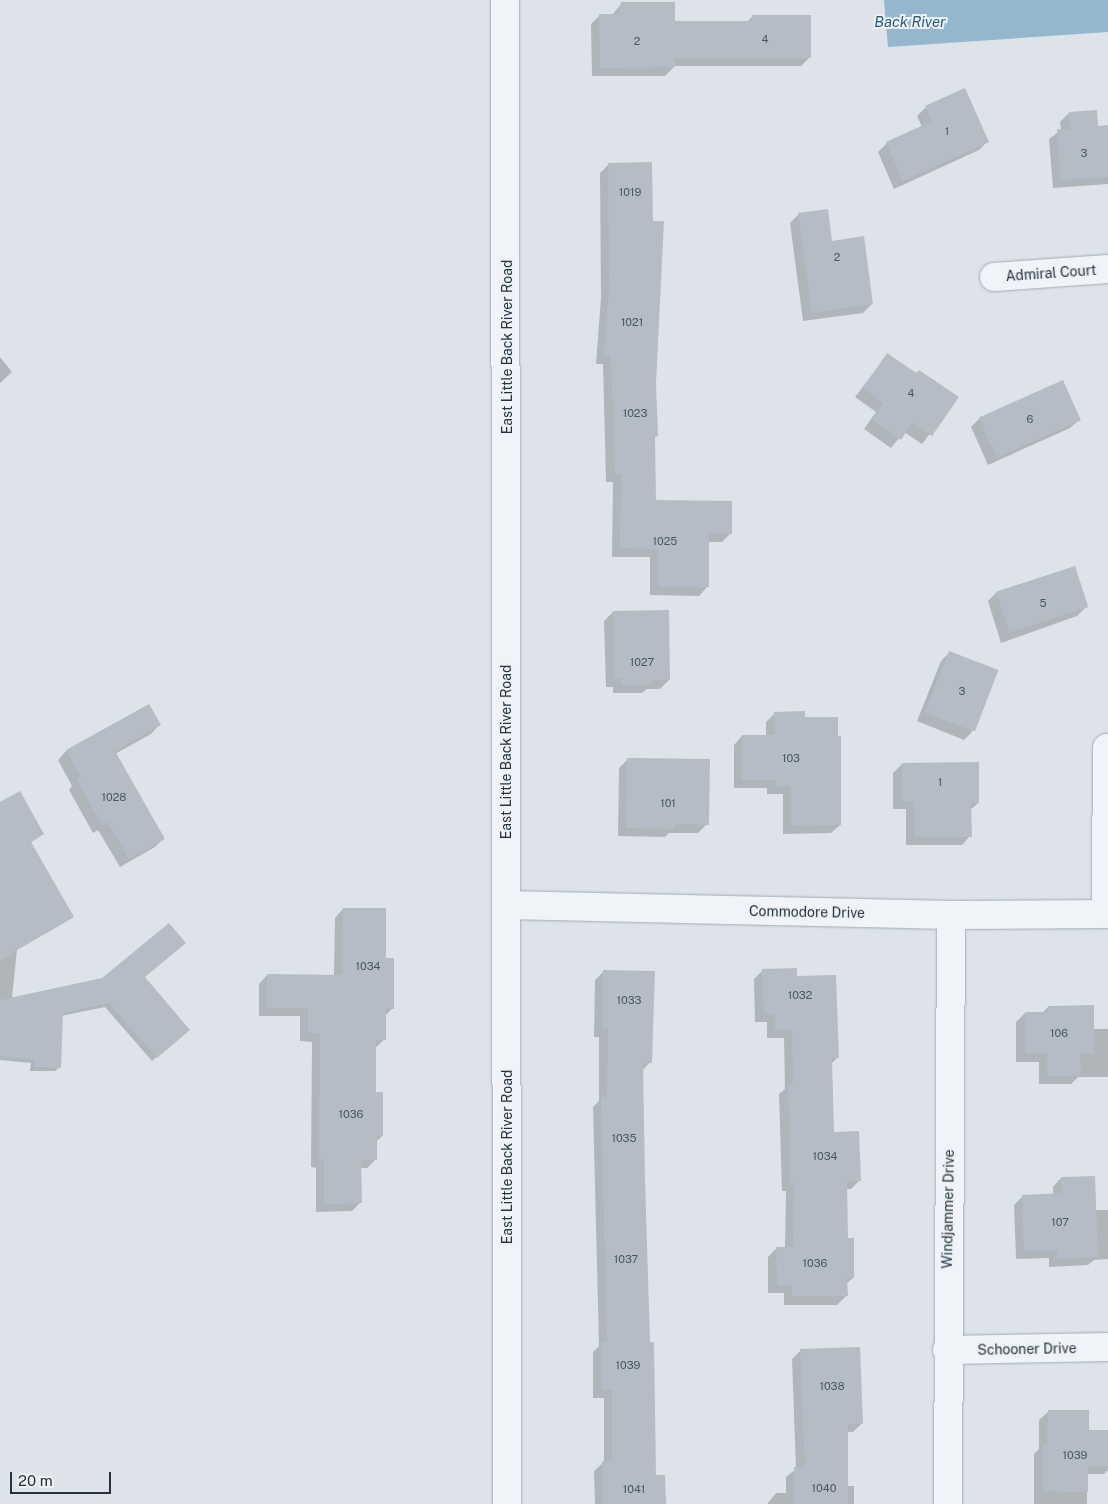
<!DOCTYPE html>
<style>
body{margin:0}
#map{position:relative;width:1108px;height:1504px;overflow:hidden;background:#dde3e9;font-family:"Public Sans",sans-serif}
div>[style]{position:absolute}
.water>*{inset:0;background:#94b7cd}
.shadow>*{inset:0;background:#0003}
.building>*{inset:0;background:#b4bdc6;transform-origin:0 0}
.roads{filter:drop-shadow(0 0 1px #a2abb3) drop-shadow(0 0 1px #a2abb3)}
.minor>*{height:28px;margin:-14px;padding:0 14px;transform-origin:14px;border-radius:14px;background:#f0f3f7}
.tertiary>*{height:28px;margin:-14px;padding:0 14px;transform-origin:14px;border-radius:14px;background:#f0f3f7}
span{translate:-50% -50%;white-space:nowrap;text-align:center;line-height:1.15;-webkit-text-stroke:4px #edf2f6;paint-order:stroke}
.number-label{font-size:11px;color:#495662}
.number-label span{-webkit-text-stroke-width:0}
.street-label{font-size:14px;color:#253341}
.water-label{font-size:15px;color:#2b587a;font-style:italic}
.scale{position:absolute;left:10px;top:1472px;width:101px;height:22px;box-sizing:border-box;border:2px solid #253341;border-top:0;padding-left:6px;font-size:15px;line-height:18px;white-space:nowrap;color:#253341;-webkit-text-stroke:4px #edf2f6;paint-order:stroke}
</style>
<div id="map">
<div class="water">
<div style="clip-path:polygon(884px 0,1108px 0,1108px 32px,888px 47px)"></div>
</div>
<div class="shadow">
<div style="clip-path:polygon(622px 3px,674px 22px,747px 22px,753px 16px,810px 57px,801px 66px,675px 66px,665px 76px,592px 76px,591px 24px,600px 15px,612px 15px)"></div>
<div style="clip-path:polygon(926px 107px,988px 141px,979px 150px,894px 189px,878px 152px,887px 143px,922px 127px,917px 116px)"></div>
<div style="clip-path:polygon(1069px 113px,1097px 127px,1108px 127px,1108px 184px,1053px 188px,1049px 139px,1061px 130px,1060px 122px)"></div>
<div style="clip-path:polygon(609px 164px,655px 383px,655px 502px,731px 533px,722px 542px,708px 542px,707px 587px,699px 596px,650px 595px,650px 557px,612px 557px,613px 482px,606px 482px,603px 364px,596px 364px,601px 297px,600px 173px)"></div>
<div style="clip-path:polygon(799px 214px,831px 242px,872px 304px,863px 313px,803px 321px,790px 223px)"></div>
<div style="clip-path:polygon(887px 355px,957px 398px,922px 444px,904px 432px,891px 448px,864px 429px,876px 412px,855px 397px)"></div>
<div style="clip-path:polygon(0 357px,12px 372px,0 383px)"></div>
<div style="clip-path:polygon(980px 418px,1079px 420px,1070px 428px,988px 465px,971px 427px)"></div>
<div style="clip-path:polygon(997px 592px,1086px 607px,1077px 616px,1001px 643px,988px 601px)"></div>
<div style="clip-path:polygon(613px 612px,669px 680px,660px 689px,647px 689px,642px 693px,613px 693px,613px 687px,606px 687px,604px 621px)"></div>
<div style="clip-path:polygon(950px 652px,972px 732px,964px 740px,917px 721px,941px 661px)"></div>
<div style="clip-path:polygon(148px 705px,159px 725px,151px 734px,115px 754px,163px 839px,155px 847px,120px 867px,98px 830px,93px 833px,69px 790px,72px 786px,58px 760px,66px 751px)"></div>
<div style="clip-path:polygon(775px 713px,840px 825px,831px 833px,783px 834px,783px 794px,767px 794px,767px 788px,734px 788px,734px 745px,742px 736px,766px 736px,766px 722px)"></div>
<div style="clip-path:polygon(628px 759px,707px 824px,698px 833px,669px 833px,665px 837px,618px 836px,619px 768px)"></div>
<div style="clip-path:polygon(902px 764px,978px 803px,970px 810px,970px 836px,962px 845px,906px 845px,906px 809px,893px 809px,893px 773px)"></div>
<div style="clip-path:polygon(0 804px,43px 834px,30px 843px,73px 917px,17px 950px,12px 998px,143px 977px,184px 1033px,152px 1061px,105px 1007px,61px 1016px,60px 1067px,55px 1071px,30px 1071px,31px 1063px,0 1060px)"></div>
<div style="clip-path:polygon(343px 909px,384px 959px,393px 1008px,385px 1016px,385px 1039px,375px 1048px,375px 1093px,382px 1136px,376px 1142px,375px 1160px,367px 1168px,360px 1168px,360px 1203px,352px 1211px,316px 1212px,316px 1168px,311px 1167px,312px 1042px,300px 1041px,300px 1016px,259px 1016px,259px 984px,267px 975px,334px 976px,335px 918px)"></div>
<div style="clip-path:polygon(763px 970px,796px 978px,838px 1057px,831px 1064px,833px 1133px,860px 1180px,851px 1189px,846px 1189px,847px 1239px,853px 1278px,846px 1284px,846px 1296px,837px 1305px,784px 1305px,784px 1293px,768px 1293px,768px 1257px,777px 1248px,785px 1248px,786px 1191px,782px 1191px,779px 1094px,785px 1089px,784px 1038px,767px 1038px,767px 1022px,755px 1022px,754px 979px)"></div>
<div style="clip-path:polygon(604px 971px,650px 1062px,642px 1071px,643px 1179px,654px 1476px,665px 1504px,595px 1504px,594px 1471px,604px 1462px,604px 1398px,593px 1398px,593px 1352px,599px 1346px,593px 1107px,599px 1101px,599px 1037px,594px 1037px,595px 980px)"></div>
<div style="clip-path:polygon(1048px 1007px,1093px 1029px,1108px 1029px,1108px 1077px,1078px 1077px,1071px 1084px,1039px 1084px,1039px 1062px,1016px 1062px,1016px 1022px,1025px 1013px,1042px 1013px)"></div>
<div style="clip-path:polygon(1061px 1178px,1095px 1210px,1108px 1210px,1108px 1259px,1094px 1260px,1088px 1265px,1049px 1267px,1049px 1258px,1016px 1259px,1014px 1205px,1023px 1196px,1053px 1195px,1053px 1187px)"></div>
<div style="clip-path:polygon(801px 1350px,862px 1423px,853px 1432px,847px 1432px,847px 1486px,854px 1486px,854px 1504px,767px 1504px,776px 1493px,786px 1493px,786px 1477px,796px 1469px,792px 1359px)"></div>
<div style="clip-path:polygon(1048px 1412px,1088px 1431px,1108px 1431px,1108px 1470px,1104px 1474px,1087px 1474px,1087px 1504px,1034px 1504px,1034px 1454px,1039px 1449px,1039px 1420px)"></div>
</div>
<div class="building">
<div style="clip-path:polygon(621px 2px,675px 2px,675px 21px,752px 21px,752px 15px,811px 15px,811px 58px,675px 58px,675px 67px,600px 68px,599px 14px,619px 14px)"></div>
<div style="clip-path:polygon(965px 88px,989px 142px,903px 181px,886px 142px,932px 121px,925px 106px)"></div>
<div style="clip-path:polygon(1097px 110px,1098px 126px,1108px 125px,1108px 177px,1061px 180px,1057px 129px,1070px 129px,1069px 112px)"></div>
<div style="clip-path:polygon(652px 162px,653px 221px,664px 221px,656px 383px,658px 436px,655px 437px,656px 500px,732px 501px,732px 534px,709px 533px,709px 587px,658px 587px,658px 549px,620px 548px,621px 473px,615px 474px,611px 356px,604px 355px,609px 288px,608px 163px)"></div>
<div style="clip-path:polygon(828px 209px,832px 241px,864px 236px,873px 304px,812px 313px,798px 213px)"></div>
<div style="clip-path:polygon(887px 353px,916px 373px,919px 370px,959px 397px,932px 436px,912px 423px,901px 440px,872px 420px,883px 403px,863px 388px)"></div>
<div style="left:1063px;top:380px;width:44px;height:92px;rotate:66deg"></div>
<div style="left:1075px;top:566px;width:43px;height:83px;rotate:72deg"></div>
<div style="clip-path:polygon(669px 610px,670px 680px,652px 680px,652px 685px,622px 685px,621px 678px,614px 679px,613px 611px)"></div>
<div style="left:949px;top:651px;width:53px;height:66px;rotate:21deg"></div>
<div style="clip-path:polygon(149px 704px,161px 725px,115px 751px,165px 839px,129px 859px,108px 822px,102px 825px,77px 780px,81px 777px,66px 750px)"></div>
<div style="clip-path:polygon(805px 711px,805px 717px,838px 717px,838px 736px,841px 736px,841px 825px,791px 826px,791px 786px,775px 786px,776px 780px,742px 780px,742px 735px,775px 735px,774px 712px)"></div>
<div style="clip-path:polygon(627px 758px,710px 759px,709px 825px,675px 824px,675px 829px,626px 828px)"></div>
<div style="clip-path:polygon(979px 762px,979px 803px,971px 803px,972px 837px,915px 837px,914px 801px,902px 801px,902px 763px)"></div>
<div style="clip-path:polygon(20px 791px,44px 834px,31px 842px,74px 917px,0 960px,0 802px)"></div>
<div style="clip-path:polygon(343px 908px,386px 908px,386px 958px,394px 958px,394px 1009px,386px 1008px,386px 1040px,376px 1040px,376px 1092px,383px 1092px,383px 1136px,377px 1136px,377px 1160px,361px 1160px,362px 1203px,324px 1204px,324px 1160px,319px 1159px,320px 1034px,308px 1033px,308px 1008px,267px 1008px,267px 974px,342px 975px)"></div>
<div style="clip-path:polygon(169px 923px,186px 943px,145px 977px,190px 1030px,157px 1058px,109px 1003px,63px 1013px,61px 1068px,34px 1067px,34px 1060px,0 1056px,0 1000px,102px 978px)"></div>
<div style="clip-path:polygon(797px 968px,797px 976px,836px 975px,839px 1058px,832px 1058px,834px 1132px,859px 1131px,861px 1181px,847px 1181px,848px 1238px,854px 1238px,854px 1278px,847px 1278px,848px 1296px,792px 1296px,792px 1285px,777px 1285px,776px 1247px,793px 1247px,794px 1183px,790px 1183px,788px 1084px,793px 1084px,792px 1030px,775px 1030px,775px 1014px,764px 1014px,762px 969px)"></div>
<div style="clip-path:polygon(603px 970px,655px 971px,652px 1063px,643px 1063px,645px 1179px,650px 1342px,654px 1342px,656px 1475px,665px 1475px,666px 1504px,603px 1504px,602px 1461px,612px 1461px,612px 1390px,601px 1390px,601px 1342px,607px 1342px,601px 1097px,607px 1097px,608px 1029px,603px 1029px)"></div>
<div style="clip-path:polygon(1094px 1005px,1094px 1053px,1080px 1053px,1081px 1076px,1047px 1076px,1047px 1053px,1025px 1053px,1025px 1012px,1048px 1012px,1048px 1006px)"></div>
<div style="clip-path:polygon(1095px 1176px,1098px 1257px,1057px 1259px,1057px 1250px,1024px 1251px,1022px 1195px,1062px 1193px,1061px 1177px)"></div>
<div style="clip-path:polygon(860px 1347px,863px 1424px,848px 1424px,848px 1504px,794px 1504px,794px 1467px,805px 1467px,800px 1349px)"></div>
<div style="clip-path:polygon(1048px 1410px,1089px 1410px,1089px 1430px,1108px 1430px,1108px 1466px,1088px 1466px,1088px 1492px,1043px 1491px,1043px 1444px,1047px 1444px)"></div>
</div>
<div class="roads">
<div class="minor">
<div style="left:994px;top:277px;width:114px;rotate:-4deg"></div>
<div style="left:506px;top:905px;width:445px;rotate:1.3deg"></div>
<div style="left:951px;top:915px;width:157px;rotate:-0.4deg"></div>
<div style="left:1106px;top:914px;width:166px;rotate:-89.7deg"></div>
<div style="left:947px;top:1350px;width:161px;rotate:-1.1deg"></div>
<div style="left:948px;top:1504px;width:589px;rotate:-89.71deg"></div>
</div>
<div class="tertiary">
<div style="left:505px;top:0;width:1504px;rotate:89.92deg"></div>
</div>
</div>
<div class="number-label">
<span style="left:765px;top:39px">4</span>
<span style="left:637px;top:41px">2</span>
<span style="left:947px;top:131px">1</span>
<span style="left:1084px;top:153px">3</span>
<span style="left:630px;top:192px">1019</span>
<span style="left:837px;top:257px">2</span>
<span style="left:632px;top:322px">1021</span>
<span style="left:911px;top:393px">4</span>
<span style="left:635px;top:413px">1023</span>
<span style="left:1030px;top:419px">6</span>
<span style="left:665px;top:541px">1025</span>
<span style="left:1043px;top:603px">5</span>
<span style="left:642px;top:662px">1027</span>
<span style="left:962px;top:691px">3</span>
<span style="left:791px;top:758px">103</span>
<span style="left:940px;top:782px">1</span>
<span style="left:114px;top:797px">1028</span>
<span style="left:668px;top:803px">101</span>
<span style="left:368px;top:966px">1034</span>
<span style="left:800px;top:995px">1032</span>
<span style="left:629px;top:1000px">1033</span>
<span style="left:1059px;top:1033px">106</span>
<span style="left:351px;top:1114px">1036</span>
<span style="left:624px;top:1138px">1035</span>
<span style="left:825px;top:1156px">1034</span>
<span style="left:1060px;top:1222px">107</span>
<span style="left:626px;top:1259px">1037</span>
<span style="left:815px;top:1263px">1036</span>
<span style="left:628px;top:1365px">1039</span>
<span style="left:832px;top:1386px">1038</span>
<span style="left:1075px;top:1455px">1039</span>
<span style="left:824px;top:1488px">1040</span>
<span style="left:634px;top:1489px">1041</span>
</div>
<div class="street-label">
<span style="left:1051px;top:273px;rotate:-4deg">Admiral Court</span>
<span style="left:507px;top:347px;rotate:-90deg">East Little Back River Road</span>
<span style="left:506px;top:752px;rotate:-90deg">East Little Back River Road</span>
<span style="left:807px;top:912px;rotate:1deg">Commodore Drive</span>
<span style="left:507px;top:1157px;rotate:-90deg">East Little Back River Road</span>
<span style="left:948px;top:1209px;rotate:-89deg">Windjammer Drive</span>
<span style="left:1027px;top:1349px;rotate:-1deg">Schooner Drive</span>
</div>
<div class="water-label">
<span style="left:910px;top:22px">Back River</span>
</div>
<div class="scale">20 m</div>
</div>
